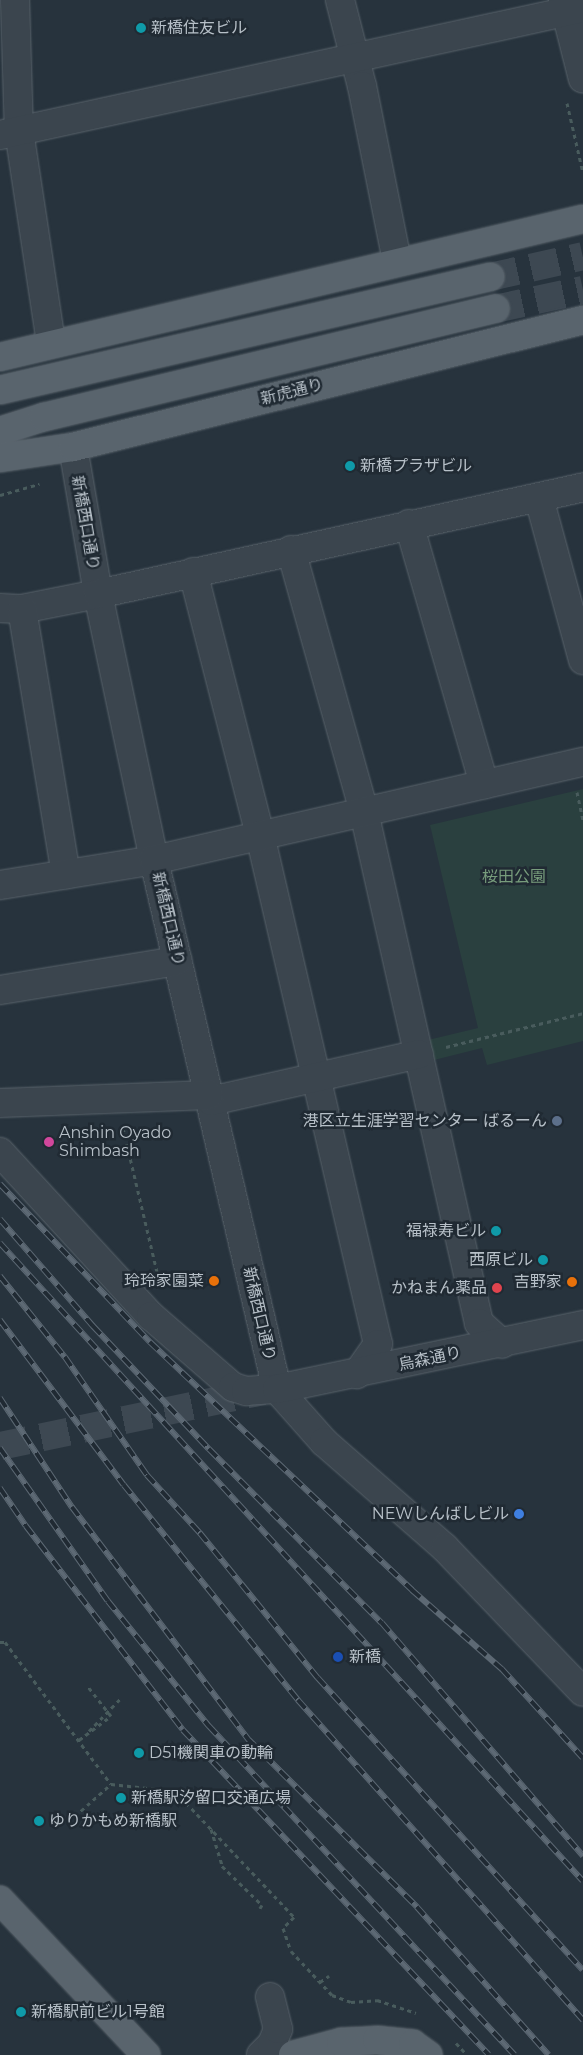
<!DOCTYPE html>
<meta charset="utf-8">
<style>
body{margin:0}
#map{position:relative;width:583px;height:2055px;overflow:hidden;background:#27333d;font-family:Montserrat,"Noto Sans JP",sans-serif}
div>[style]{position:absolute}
.green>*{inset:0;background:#2a403f}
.minor-tunnel>*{height:28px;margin-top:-14px;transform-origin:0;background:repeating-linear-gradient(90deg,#3d4852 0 28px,transparent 0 42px)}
.major-tunnel>*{height:28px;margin-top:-14px;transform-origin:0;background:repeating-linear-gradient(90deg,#3d4852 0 28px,transparent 0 42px)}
.path>*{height:3px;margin-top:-1.5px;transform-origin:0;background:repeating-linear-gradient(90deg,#495c5d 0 4px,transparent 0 8px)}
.roads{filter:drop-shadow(0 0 1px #59636b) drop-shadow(0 0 1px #59636b)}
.minor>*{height:28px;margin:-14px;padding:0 14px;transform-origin:14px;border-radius:14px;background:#3b454e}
.major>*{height:28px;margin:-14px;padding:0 14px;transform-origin:14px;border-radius:14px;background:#59646d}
.rail>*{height:5.5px;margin-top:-2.75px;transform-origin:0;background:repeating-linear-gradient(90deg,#202a33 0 11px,#5d6974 0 22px);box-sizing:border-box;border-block:1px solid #5d6974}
.dots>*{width:14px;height:14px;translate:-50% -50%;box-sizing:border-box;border:2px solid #202a33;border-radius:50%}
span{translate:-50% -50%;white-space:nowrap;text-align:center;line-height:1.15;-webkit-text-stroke:5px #202a33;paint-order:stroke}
.poi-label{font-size:16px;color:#b7c0c8}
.left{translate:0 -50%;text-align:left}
.right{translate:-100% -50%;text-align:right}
.street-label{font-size:16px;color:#b7c0c8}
.park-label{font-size:16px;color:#779c7c}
</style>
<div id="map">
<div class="green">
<div style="clip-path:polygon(583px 789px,583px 1041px,487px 1065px,482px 1048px,434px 1060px,428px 1040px,478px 1028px,430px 825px)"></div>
</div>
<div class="minor-tunnel">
<div style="left:0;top:1446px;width:269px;rotate:-11.8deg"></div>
</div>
<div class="major-tunnel">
<div style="left:490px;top:277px;width:95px;rotate:-12.7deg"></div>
<div style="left:495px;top:309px;width:90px;rotate:-12.2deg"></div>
</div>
<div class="path">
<div style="left:567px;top:103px;width:72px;rotate:77.1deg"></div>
<div style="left:0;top:495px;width:41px;rotate:-15.8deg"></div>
<div style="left:577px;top:792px;width:30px;rotate:78deg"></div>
<div style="left:446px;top:1047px;width:141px;rotate:-13.9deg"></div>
<div style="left:123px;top:1128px;width:156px;rotate:76.7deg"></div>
<div style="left:0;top:1642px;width:5px"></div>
<div style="left:5px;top:1642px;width:177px;rotate:53.3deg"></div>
<div style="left:111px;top:1784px;width:64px;rotate:6.2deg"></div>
<div style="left:175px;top:1791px;width:173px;rotate:46.6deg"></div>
<div style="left:294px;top:1917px;width:16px;rotate:135deg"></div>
<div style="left:283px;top:1928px;width:24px;rotate:71deg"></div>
<div style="left:291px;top:1951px;width:60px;rotate:47deg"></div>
<div style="left:332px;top:1995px;width:20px;rotate:20deg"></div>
<div style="left:351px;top:2002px;width:26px;rotate:-4deg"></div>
<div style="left:377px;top:2000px;width:41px;rotate:18.4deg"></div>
<div style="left:89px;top:1731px;width:46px;rotate:-45.9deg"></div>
<div style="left:79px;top:1740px;width:40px;rotate:-37deg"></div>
<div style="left:111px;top:1716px;width:37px;rotate:-128deg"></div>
<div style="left:75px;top:1816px;width:48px;rotate:-41.6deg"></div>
<div style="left:211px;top:1829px;width:39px;rotate:73deg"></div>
<div style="left:222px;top:1866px;width:56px;rotate:44.3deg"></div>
<div style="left:262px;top:1905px;width:4px;rotate:124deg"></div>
<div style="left:320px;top:1982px;width:11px;rotate:-34deg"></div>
<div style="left:456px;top:2043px;width:16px;rotate:47deg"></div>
</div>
<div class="roads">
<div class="minor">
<div style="left:15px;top:0;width:131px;rotate:88.3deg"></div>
<div style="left:19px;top:131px;width:213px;rotate:81.4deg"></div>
<div style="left:340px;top:0;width:89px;rotate:75.7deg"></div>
<div style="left:362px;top:86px;width:178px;rotate:78.7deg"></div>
<div style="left:563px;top:0;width:81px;rotate:75.8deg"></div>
<div style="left:0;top:135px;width:597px;rotate:-12.29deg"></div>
<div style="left:73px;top:447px;width:149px;rotate:80.3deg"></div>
<div style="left:98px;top:594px;width:272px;rotate:78.1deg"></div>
<div style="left:154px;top:860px;width:543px;rotate:76.91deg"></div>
<div style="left:277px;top:1389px;width:71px;rotate:48.4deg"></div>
<div style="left:324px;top:1442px;width:161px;rotate:41.2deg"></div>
<div style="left:445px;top:1548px;width:199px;rotate:46.2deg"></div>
<div style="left:539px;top:498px;width:168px;rotate:74.8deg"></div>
<div style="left:409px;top:524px;width:271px;rotate:73.9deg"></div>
<div style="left:291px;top:550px;width:272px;rotate:74.4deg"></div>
<div style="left:364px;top:812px;width:524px;rotate:77.32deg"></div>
<div style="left:479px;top:1323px;width:31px;rotate:42deg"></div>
<div style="left:193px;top:572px;width:271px;rotate:75.7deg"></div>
<div style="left:260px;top:835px;width:522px;rotate:76.95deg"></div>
<div style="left:378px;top:1344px;width:37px;rotate:125deg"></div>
<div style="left:0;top:608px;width:22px;rotate:3deg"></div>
<div style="left:22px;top:609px;width:77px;rotate:-11.2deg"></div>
<div style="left:98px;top:594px;width:497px;rotate:-12.4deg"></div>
<div style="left:22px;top:609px;width:269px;rotate:80.6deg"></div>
<div style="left:0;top:885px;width:156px;rotate:-9.2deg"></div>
<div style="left:154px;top:860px;width:440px;rotate:-12.9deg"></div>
<div style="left:0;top:990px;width:180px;rotate:-9.3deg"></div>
<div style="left:211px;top:1101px;width:213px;rotate:-12.7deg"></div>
<div style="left:0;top:1103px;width:209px;rotate:-2.2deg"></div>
<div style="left:0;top:1152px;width:223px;rotate:47.4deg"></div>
<div style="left:151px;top:1316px;width:108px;rotate:40.9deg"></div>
<div style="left:233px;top:1387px;width:14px;rotate:17deg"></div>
<div style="left:246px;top:1391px;width:31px;rotate:-4deg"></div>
<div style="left:277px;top:1389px;width:313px;rotate:-11.8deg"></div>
<div style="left:261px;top:2055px;width:16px;rotate:-45deg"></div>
<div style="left:272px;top:2044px;width:16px;rotate:-68deg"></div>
<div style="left:278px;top:2029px;width:33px;rotate:-104deg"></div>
</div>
<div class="major">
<div style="left:0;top:357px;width:599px;rotate:-13.32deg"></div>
<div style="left:0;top:390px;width:503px;rotate:-12.99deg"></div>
<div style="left:0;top:431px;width:46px;rotate:-17.7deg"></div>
<div style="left:44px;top:417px;width:464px;rotate:-13.5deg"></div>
<div style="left:0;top:458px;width:74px;rotate:-8.6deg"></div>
<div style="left:73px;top:447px;width:526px;rotate:-13.98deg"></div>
<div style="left:0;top:1900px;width:213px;rotate:46.7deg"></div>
<div style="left:293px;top:2055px;width:50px;rotate:-15.2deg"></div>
<div style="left:341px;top:2042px;width:36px;rotate:-3deg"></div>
<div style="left:377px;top:2040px;width:36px;rotate:6deg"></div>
<div style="left:413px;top:2044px;width:19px;rotate:36deg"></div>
</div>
</div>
<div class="rail">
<div style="left:0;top:1184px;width:218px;rotate:46.5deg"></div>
<div style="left:150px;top:1342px;width:361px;rotate:43.4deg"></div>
<div style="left:412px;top:1590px;width:120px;rotate:41.3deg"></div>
<div style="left:502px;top:1669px;width:120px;rotate:47.7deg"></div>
<div style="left:0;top:1219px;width:142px;rotate:49deg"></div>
<div style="left:93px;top:1326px;width:169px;rotate:46.7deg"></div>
<div style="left:209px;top:1449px;width:245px;rotate:45.2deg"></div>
<div style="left:382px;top:1623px;width:308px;rotate:49.2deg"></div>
<div style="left:0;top:1243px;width:864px;rotate:47.58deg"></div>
<div style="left:0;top:1276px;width:104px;rotate:51.3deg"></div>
<div style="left:65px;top:1357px;width:144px;rotate:55.2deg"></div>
<div style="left:147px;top:1475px;width:79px;rotate:47.6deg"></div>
<div style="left:200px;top:1533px;width:187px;rotate:50.9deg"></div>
<div style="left:318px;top:1678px;width:394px;rotate:47.8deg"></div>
<div style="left:0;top:1320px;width:206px;rotate:53.1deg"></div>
<div style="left:124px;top:1485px;width:277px;rotate:51deg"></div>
<div style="left:298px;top:1700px;width:429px;rotate:48.3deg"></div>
<div style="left:0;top:1398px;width:131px;rotate:56.6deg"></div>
<div style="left:72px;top:1507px;width:293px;rotate:52.8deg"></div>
<div style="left:249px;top:1740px;width:237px;rotate:44.8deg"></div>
<div style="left:417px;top:1907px;width:198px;rotate:48.3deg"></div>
<div style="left:0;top:1448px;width:187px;rotate:54.8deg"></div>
<div style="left:108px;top:1601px;width:161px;rotate:51.1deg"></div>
<div style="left:209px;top:1726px;width:449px;rotate:47.1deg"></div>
<div style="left:0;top:1488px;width:46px;rotate:55.6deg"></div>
<div style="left:26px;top:1526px;width:257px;rotate:52.4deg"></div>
<div style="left:183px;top:1730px;width:446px;rotate:46.7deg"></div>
</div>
<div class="dots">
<div style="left:141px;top:28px;background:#0f9aa8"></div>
<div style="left:350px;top:466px;background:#0f9aa8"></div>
<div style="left:557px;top:1121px;background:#5c6f8a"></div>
<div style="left:49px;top:1142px;background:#d1479c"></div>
<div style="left:496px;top:1231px;background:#0f9aa8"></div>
<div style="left:543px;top:1260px;background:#0f9aa8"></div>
<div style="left:214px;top:1281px;background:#e8710a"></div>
<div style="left:572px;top:1282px;background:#e8710a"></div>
<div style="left:497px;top:1288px;background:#e0444e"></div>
<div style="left:519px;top:1514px;background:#3f7fe0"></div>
<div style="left:338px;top:1657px;background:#1a4fb4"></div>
<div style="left:139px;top:1753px;background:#0f9aa8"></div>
<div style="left:121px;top:1798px;background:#0f9aa8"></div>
<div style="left:39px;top:1821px;background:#0f9aa8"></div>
<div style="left:21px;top:2012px;background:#0f9aa8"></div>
</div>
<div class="poi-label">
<span class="left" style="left:151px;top:28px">新橋住友ビル</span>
<span class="left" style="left:360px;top:466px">新橋プラザビル</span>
<span class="right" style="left:547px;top:1121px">港区立生涯学習センター ばるーん</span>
<span class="left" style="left:59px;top:1142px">Anshin Oyado<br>Shimbash</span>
<span class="right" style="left:486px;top:1231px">福禄寿ビル</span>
<span class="right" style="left:533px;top:1260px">西原ビル</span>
<span class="right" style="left:204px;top:1281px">玲玲家園菜</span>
<span class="right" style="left:562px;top:1282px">吉野家</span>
<span class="right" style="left:487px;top:1288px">かねまん薬品</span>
<span class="right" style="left:509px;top:1514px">NEWしんばしビル</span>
<span class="left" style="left:349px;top:1657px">新橋</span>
<span class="left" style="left:149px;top:1753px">D51機関車の動輪</span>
<span class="left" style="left:131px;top:1798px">新橋駅汐留口交通広場</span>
<span class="left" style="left:49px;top:1821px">ゆりかもめ新橋駅</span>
<span class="left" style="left:31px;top:2012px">新橋駅前ビル1号館</span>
</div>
<div class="street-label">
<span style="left:292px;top:392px;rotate:-14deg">新虎通り</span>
<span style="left:85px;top:523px;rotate:80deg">新橋西口通り</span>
<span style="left:168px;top:919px;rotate:77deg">新橋西口通り</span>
<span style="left:259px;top:1314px;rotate:77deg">新橋西口通り</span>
<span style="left:430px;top:1359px;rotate:-12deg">烏森通り</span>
</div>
<div class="park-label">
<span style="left:514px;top:877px">桜田公園</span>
</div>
</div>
